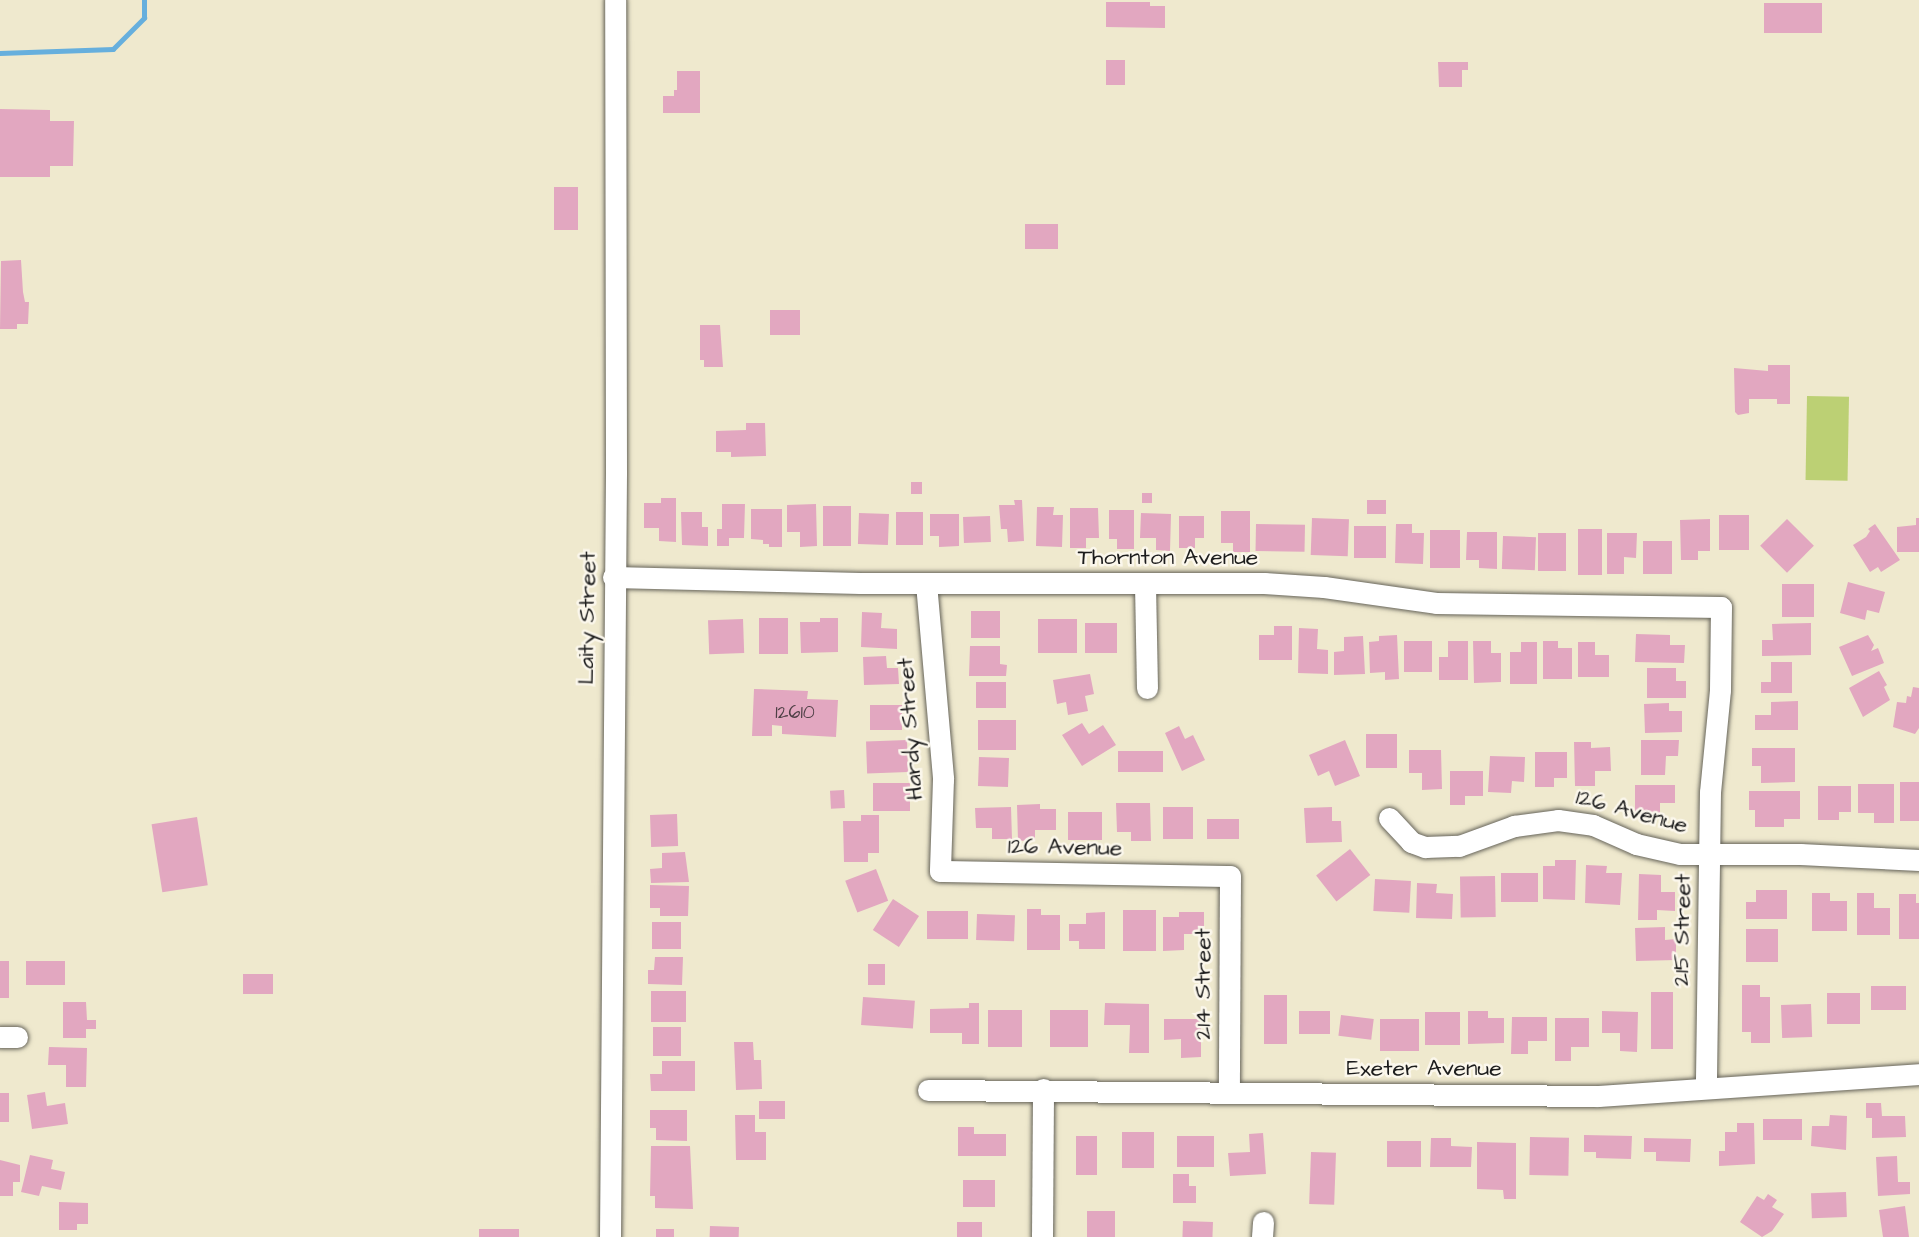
<!DOCTYPE html>
<style>
body{margin:0}
#map{position:relative;width:1919px;height:1237px;overflow:hidden;background:#efe9ce;font-family:"Architects Daughter",sans-serif}
div>[style]{position:absolute}
.green>*{inset:0;background:#bcd074;transform-origin:0 0}
.stream>*{height:4.5px;margin:-2.25px;padding:0 2.25px;transform-origin:2.25px;border-radius:2.25px;background:#66afdd}
.building>*{inset:0;background:#e2a7c0;transform-origin:0 0}
.roads{filter:drop-shadow(0 0 2px #66645a) drop-shadow(0 0 2px #66645a)}
.minor>*{height:21px;margin:-10.5px;padding:0 10.5px;transform-origin:10.5px;border-radius:10.5px;background:#fff}
span{translate:-50% -50%;white-space:nowrap;text-align:center;line-height:1.15;-webkit-text-stroke:5px #fbf7ec;paint-order:stroke}
.number-label{font-size:19px;color:#4e3f45}
.number-label span{-webkit-text-stroke-width:0}
.street-label{font-size:23px;color:#1c1c1c}
</style>
<div id="map">
<div class="green">
<div style="left:1807px;top:396px;width:42px;height:84px;rotate:1deg"></div>
</div>
<div class="stream">
<div style="left:0;top:53px;width:113px;rotate:-2deg"></div>
<div style="left:113px;top:49px;width:44px;rotate:-45deg"></div>
<div style="left:144px;top:18px;width:18px;rotate:-90deg"></div>
</div>
<div class="building">
<div style="clip-path:polygon(1106px 2px,1150px 2px,1150px 6px,1165px 6px,1165px 28px,1106px 27px)"></div>
<div style="left:1764px;top:3px;width:58px;height:30px"></div>
<div style="left:1106px;top:60px;width:19px;height:25px"></div>
<div style="clip-path:polygon(1438px 62px,1468px 62px,1468px 70px,1462px 70px,1462px 87px,1439px 87px)"></div>
<div style="clip-path:polygon(677px 71px,700px 71px,700px 113px,663px 113px,663px 96px,674px 96px,674px 90px,677px 90px)"></div>
<div style="clip-path:polygon(0 109px,50px 110px,50px 121px,74px 121px,73px 166px,50px 166px,50px 177px,0 177px)"></div>
<div style="left:554px;top:187px;width:24px;height:43px"></div>
<div style="left:1025px;top:224px;width:33px;height:25px"></div>
<div style="clip-path:polygon(21px 260px,23px 292px,25px 302px,29px 302px,28px 324px,17px 324px,17px 329px,0 329px,1px 261px)"></div>
<div style="left:770px;top:310px;width:30px;height:25px"></div>
<div style="clip-path:polygon(700px 325px,720px 325px,723px 367px,704px 367px,704px 360px,700px 360px)"></div>
<div style="clip-path:polygon(1768px 365px,1790px 365px,1790px 404px,1777px 404px,1777px 399px,1749px 399px,1749px 413px,1738px 415px,1735px 412px,1734px 368px,1768px 371px)"></div>
<div style="clip-path:polygon(746px 423px,765px 423px,766px 456px,731px 457px,731px 452px,716px 452px,716px 431px,746px 430px)"></div>
<div style="left:911px;top:482px;width:11px;height:12px"></div>
<div style="left:1142px;top:493px;width:10px;height:10px"></div>
<div style="clip-path:polygon(661px 498px,676px 498px,676px 542px,659px 541px,659px 528px,644px 528px,644px 503px,661px 503px)"></div>
<div style="clip-path:polygon(1014px 500px,1022px 500px,1024px 541px,1008px 542px,1007px 529px,1001px 529px,999px 505px,1015px 505px)"></div>
<div style="left:1367px;top:500px;width:19px;height:14px"></div>
<div style="clip-path:polygon(722px 504px,745px 504px,744px 538px,729px 538px,729px 546px,717px 546px,717px 529px,722px 529px)"></div>
<div style="clip-path:polygon(816px 504px,817px 546px,800px 547px,800px 532px,787px 532px,787px 505px)"></div>
<div style="left:823px;top:506px;width:28px;height:40px"></div>
<div style="clip-path:polygon(1037px 507px,1054px 507px,1053px 515px,1063px 515px,1062px 547px,1036px 546px)"></div>
<div style="clip-path:polygon(1070px 508px,1098px 508px,1099px 538px,1086px 538px,1086px 548px,1070px 548px)"></div>
<div style="clip-path:polygon(751px 509px,782px 509px,782px 547px,769px 547px,769px 544px,763px 544px,763px 540px,751px 539px)"></div>
<div style="clip-path:polygon(1109px 510px,1134px 510px,1134px 549px,1117px 549px,1117px 539px,1109px 539px)"></div>
<div style="clip-path:polygon(1221px 511px,1250px 511px,1250px 552px,1233px 552px,1233px 543px,1221px 543px)"></div>
<div style="clip-path:polygon(681px 512px,702px 512px,702px 527px,708px 527px,708px 546px,682px 545px)"></div>
<div style="left:896px;top:512px;width:27px;height:33px"></div>
<div style="left:859px;top:513px;width:30px;height:31px;rotate:2deg"></div>
<div style="clip-path:polygon(1141px 513px,1171px 514px,1170px 551px,1156px 550px,1156px 538px,1140px 538px)"></div>
<div style="clip-path:polygon(930px 514px,959px 514px,959px 546px,939px 547px,939px 536px,930px 536px)"></div>
<div style="left:1719px;top:515px;width:30px;height:35px"></div>
<div style="left:990px;top:516px;width:26px;height:27px;rotate:88deg"></div>
<div style="clip-path:polygon(1179px 516px,1204px 516px,1204px 538px,1195px 538px,1195px 548px,1179px 548px)"></div>
<div style="left:1312px;top:518px;width:37px;height:37px;rotate:2deg"></div>
<div style="clip-path:polygon(1916px 518px,1919px 518px,1919px 552px,1897px 552px,1897px 527px,1916px 525px)"></div>
<div style="clip-path:polygon(1710px 519px,1710px 551px,1698px 551px,1698px 560px,1681px 560px,1680px 520px)"></div>
<div style="left:1787px;top:519px;width:38px;height:38px;rotate:45deg"></div>
<div style="left:1256px;top:524px;width:49px;height:27px;rotate:1deg"></div>
<div style="clip-path:polygon(1396px 524px,1412px 524px,1412px 533px,1424px 533px,1423px 564px,1395px 563px)"></div>
<div style="clip-path:polygon(1875px 524px,1900px 560px,1881px 572px,1878px 567px,1870px 572px,1853px 545px,1866px 537px,1870px 531px,1868px 529px)"></div>
<div style="left:1354px;top:526px;width:32px;height:32px"></div>
<div style="left:1602px;top:529px;width:46px;height:24px;rotate:90deg"></div>
<div style="left:1430px;top:530px;width:30px;height:38px"></div>
<div style="clip-path:polygon(1467px 532px,1497px 532px,1497px 569px,1479px 568px,1479px 560px,1466px 560px)"></div>
<div style="left:1538px;top:533px;width:28px;height:38px"></div>
<div style="clip-path:polygon(1607px 533px,1637px 533px,1636px 558px,1624px 557px,1624px 574px,1607px 574px)"></div>
<div style="left:1503px;top:536px;width:33px;height:33px;rotate:2deg"></div>
<div style="left:1643px;top:541px;width:29px;height:33px"></div>
<div style="clip-path:polygon(1848px 582px,1885px 592px,1879px 613px,1867px 610px,1865px 620px,1840px 613px)"></div>
<div style="left:1782px;top:584px;width:32px;height:33px"></div>
<div style="left:971px;top:611px;width:29px;height:27px"></div>
<div style="clip-path:polygon(862px 612px,882px 613px,881px 628px,897px 629px,897px 649px,861px 647px)"></div>
<div style="left:759px;top:618px;width:29px;height:36px"></div>
<div style="clip-path:polygon(820px 618px,838px 618px,838px 652px,801px 653px,800px 622px,820px 622px)"></div>
<div style="left:743px;top:619px;width:34px;height:35px;rotate:88deg"></div>
<div style="left:1038px;top:619px;width:39px;height:34px"></div>
<div style="left:1085px;top:623px;width:32px;height:30px"></div>
<div style="clip-path:polygon(1811px 623px,1811px 655px,1762px 656px,1762px 640px,1773px 640px,1772px 624px)"></div>
<div style="clip-path:polygon(1274px 626px,1292px 626px,1292px 660px,1259px 660px,1259px 635px,1274px 635px)"></div>
<div style="clip-path:polygon(1299px 628px,1318px 629px,1317px 649px,1328px 650px,1328px 674px,1298px 673px)"></div>
<div style="clip-path:polygon(1636px 634px,1670px 635px,1670px 645px,1685px 645px,1684px 663px,1635px 662px)"></div>
<div style="clip-path:polygon(1397px 635px,1399px 679px,1385px 680px,1385px 672px,1370px 673px,1369px 642px,1379px 641px,1379px 636px)"></div>
<div style="clip-path:polygon(1868px 635px,1874px 645px,1871px 651px,1878px 648px,1884px 663px,1852px 676px,1839px 647px)"></div>
<div style="clip-path:polygon(1363px 636px,1365px 674px,1334px 675px,1334px 652px,1344px 651px,1344px 637px)"></div>
<div style="left:1404px;top:641px;width:28px;height:31px"></div>
<div style="clip-path:polygon(1448px 641px,1468px 641px,1468px 680px,1439px 680px,1439px 657px,1448px 657px)"></div>
<div style="clip-path:polygon(1473px 641px,1491px 641px,1491px 653px,1501px 653px,1501px 682px,1474px 683px)"></div>
<div style="clip-path:polygon(1543px 641px,1558px 641px,1558px 648px,1572px 648px,1572px 679px,1543px 679px)"></div>
<div style="clip-path:polygon(1521px 642px,1537px 642px,1537px 684px,1510px 684px,1510px 652px,1521px 652px)"></div>
<div style="clip-path:polygon(1578px 642px,1595px 642px,1595px 655px,1609px 655px,1609px 677px,1578px 677px)"></div>
<div style="clip-path:polygon(970px 646px,1000px 646px,1000px 664px,1007px 665px,1006px 676px,969px 676px)"></div>
<div style="clip-path:polygon(886px 656px,887px 668px,898px 668px,899px 684px,864px 685px,863px 657px)"></div>
<div style="clip-path:polygon(1771px 662px,1792px 662px,1792px 693px,1761px 693px,1761px 682px,1771px 682px)"></div>
<div style="clip-path:polygon(1647px 668px,1676px 668px,1676px 681px,1686px 681px,1686px 698px,1647px 698px)"></div>
<div style="clip-path:polygon(1879px 671px,1887px 685px,1884px 687px,1890px 700px,1863px 717px,1849px 688px)"></div>
<div style="clip-path:polygon(1090px 674px,1094px 694px,1085px 696px,1088px 711px,1068px 715px,1066px 702px,1057px 704px,1053px 680px)"></div>
<div style="left:976px;top:682px;width:30px;height:26px"></div>
<div style="clip-path:polygon(1913px 687px,1919px 688px,1919px 728px,1915px 734px,1893px 727px,1897px 702px,1906px 703px,1907px 696px,1911px 697px)"></div>
<div style="clip-path:polygon(754px 689px,808px 691px,807px 699px,838px 700px,836px 737px,782px 734px,782px 726px,772px 725px,772px 736px,752px 736px)"></div>
<div style="clip-path:polygon(1798px 701px,1798px 730px,1755px 730px,1755px 715px,1771px 715px,1771px 702px)"></div>
<div style="clip-path:polygon(1669px 703px,1669px 711px,1682px 711px,1682px 732px,1645px 733px,1644px 704px)"></div>
<div style="left:870px;top:705px;width:32px;height:25px"></div>
<div style="left:978px;top:720px;width:38px;height:30px"></div>
<div style="clip-path:polygon(1082px 723px,1089px 734px,1103px 725px,1116px 745px,1082px 766px,1062px 735px)"></div>
<div style="clip-path:polygon(1179px 726px,1185px 739px,1193px 735px,1205px 760px,1182px 771px,1165px 733px)"></div>
<div style="left:1366px;top:734px;width:31px;height:34px"></div>
<div style="left:907px;top:740px;width:32px;height:41px;rotate:88deg"></div>
<div style="clip-path:polygon(1345px 740px,1360px 776px,1335px 786px,1329px 771px,1318px 776px,1309px 755px)"></div>
<div style="clip-path:polygon(1641px 740px,1679px 740px,1678px 756px,1666px 756px,1665px 775px,1641px 775px)"></div>
<div style="clip-path:polygon(1574px 742px,1591px 742px,1591px 748px,1610px 747px,1611px 771px,1595px 771px,1595px 786px,1575px 786px)"></div>
<div style="clip-path:polygon(1752px 748px,1795px 748px,1795px 782px,1761px 783px,1761px 766px,1752px 766px)"></div>
<div style="clip-path:polygon(1409px 750px,1441px 750px,1442px 789px,1422px 790px,1422px 773px,1409px 773px)"></div>
<div style="left:1118px;top:751px;width:45px;height:21px"></div>
<div style="clip-path:polygon(1535px 752px,1567px 752px,1567px 778px,1554px 778px,1554px 787px,1535px 787px)"></div>
<div style="clip-path:polygon(1490px 756px,1525px 757px,1524px 782px,1512px 781px,1511px 793px,1488px 792px)"></div>
<div style="left:979px;top:757px;width:30px;height:29px;rotate:2deg"></div>
<div style="clip-path:polygon(1450px 771px,1483px 771px,1483px 796px,1465px 796px,1465px 805px,1450px 805px)"></div>
<div style="left:1900px;top:782px;width:19px;height:39px"></div>
<div style="left:873px;top:783px;width:37px;height:28px"></div>
<div style="clip-path:polygon(1858px 784px,1894px 784px,1894px 823px,1874px 823px,1874px 813px,1858px 813px)"></div>
<div style="clip-path:polygon(1635px 785px,1675px 785px,1675px 803px,1660px 803px,1660px 815px,1635px 815px)"></div>
<div style="clip-path:polygon(1818px 786px,1851px 786px,1851px 812px,1839px 812px,1839px 820px,1818px 820px)"></div>
<div style="left:844px;top:790px;width:18px;height:14px;rotate:87deg"></div>
<div style="clip-path:polygon(1749px 791px,1800px 791px,1800px 819px,1784px 819px,1784px 827px,1755px 827px,1755px 810px,1749px 810px)"></div>
<div style="clip-path:polygon(1116px 803px,1150px 803px,1151px 841px,1131px 841px,1131px 832px,1117px 832px)"></div>
<div style="clip-path:polygon(1040px 804px,1040px 809px,1056px 809px,1056px 830px,1035px 830px,1035px 840px,1018px 841px,1017px 805px)"></div>
<div style="clip-path:polygon(1011px 807px,1012px 839px,992px 839px,992px 828px,976px 828px,975px 808px)"></div>
<div style="left:1163px;top:807px;width:30px;height:32px"></div>
<div style="clip-path:polygon(1332px 807px,1332px 821px,1341px 821px,1342px 842px,1306px 843px,1304px 808px)"></div>
<div style="left:1068px;top:812px;width:34px;height:28px"></div>
<div style="left:677px;top:814px;width:32px;height:27px;rotate:88deg"></div>
<div style="clip-path:polygon(861px 815px,879px 815px,879px 853px,868px 853px,868px 862px,844px 862px,843px 821px,861px 821px)"></div>
<div style="left:197px;top:817px;width:69px;height:46px;rotate:81deg"></div>
<div style="left:1207px;top:819px;width:32px;height:20px"></div>
<div style="left:1350px;top:849px;width:33px;height:43px;rotate:52deg"></div>
<div style="clip-path:polygon(685px 852px,689px 882px,651px 883px,650px 869px,662px 868px,662px 853px)"></div>
<div style="clip-path:polygon(1555px 860px,1576px 860px,1575px 900px,1543px 899px,1543px 866px,1555px 866px)"></div>
<div style="clip-path:polygon(1586px 865px,1607px 866px,1606px 873px,1622px 873px,1620px 905px,1585px 903px)"></div>
<div style="left:876px;top:869px;width:34px;height:33px;rotate:69deg"></div>
<div style="left:1501px;top:873px;width:37px;height:29px"></div>
<div style="clip-path:polygon(1639px 874px,1661px 875px,1661px 892px,1675px 892px,1675px 911px,1657px 910px,1657px 920px,1638px 920px)"></div>
<div style="left:1495px;top:876px;width:41px;height:35px;rotate:89deg"></div>
<div style="left:1375px;top:879px;width:36px;height:32px;rotate:3deg"></div>
<div style="clip-path:polygon(1417px 883px,1437px 884px,1436px 893px,1453px 894px,1452px 919px,1416px 918px)"></div>
<div style="clip-path:polygon(650px 885px,689px 886px,688px 916px,660px 916px,660px 908px,650px 908px)"></div>
<div style="clip-path:polygon(1756px 890px,1787px 890px,1787px 919px,1746px 919px,1746px 902px,1756px 902px)"></div>
<div style="clip-path:polygon(1812px 893px,1830px 893px,1830px 901px,1847px 901px,1847px 931px,1812px 931px)"></div>
<div style="clip-path:polygon(1857px 893px,1874px 893px,1874px 908px,1890px 908px,1890px 935px,1857px 935px)"></div>
<div style="clip-path:polygon(1899px 894px,1916px 894px,1916px 903px,1919px 903px,1919px 939px,1899px 939px)"></div>
<div style="left:893px;top:899px;width:31px;height:37px;rotate:33deg"></div>
<div style="clip-path:polygon(1027px 909px,1041px 909px,1041px 915px,1060px 915px,1060px 950px,1027px 950px)"></div>
<div style="left:1123px;top:910px;width:33px;height:41px"></div>
<div style="left:927px;top:911px;width:41px;height:28px"></div>
<div style="clip-path:polygon(1105px 912px,1105px 949px,1079px 949px,1079px 941px,1069px 941px,1069px 924px,1086px 924px,1086px 913px)"></div>
<div style="clip-path:polygon(1179px 912px,1204px 912px,1204px 934px,1184px 934px,1184px 950px,1163px 951px,1163px 917px,1179px 917px)"></div>
<div style="left:977px;top:914px;width:38px;height:26px;rotate:2deg"></div>
<div style="left:652px;top:922px;width:29px;height:27px"></div>
<div style="clip-path:polygon(1665px 927px,1665px 940px,1676px 939px,1676px 960px,1636px 961px,1635px 928px)"></div>
<div style="left:1746px;top:929px;width:32px;height:33px"></div>
<div style="clip-path:polygon(655px 957px,683px 957px,682px 985px,648px 984px,648px 970px,654px 970px)"></div>
<div style="left:0;top:961px;width:9px;height:37px"></div>
<div style="left:26px;top:961px;width:39px;height:24px"></div>
<div style="left:868px;top:964px;width:17px;height:21px"></div>
<div style="left:243px;top:974px;width:30px;height:20px"></div>
<div style="clip-path:polygon(1742px 985px,1760px 985px,1760px 997px,1770px 997px,1770px 1043px,1751px 1043px,1751px 1032px,1742px 1032px)"></div>
<div style="left:1871px;top:986px;width:35px;height:24px"></div>
<div style="left:651px;top:991px;width:35px;height:31px"></div>
<div style="left:1651px;top:992px;width:22px;height:57px"></div>
<div style="left:1860px;top:993px;width:31px;height:33px;rotate:90deg"></div>
<div style="left:1264px;top:995px;width:23px;height:49px"></div>
<div style="left:863px;top:997px;width:52px;height:28px;rotate:4deg"></div>
<div style="clip-path:polygon(63px 1002px,86px 1002px,87px 1020px,96px 1020px,96px 1029px,86px 1029px,86px 1038px,63px 1038px)"></div>
<div style="clip-path:polygon(969px 1003px,979px 1003px,979px 1044px,962px 1044px,962px 1033px,930px 1033px,930px 1009px,969px 1008px)"></div>
<div style="clip-path:polygon(1105px 1003px,1149px 1004px,1149px 1053px,1129px 1053px,1130px 1025px,1104px 1025px)"></div>
<div style="left:1811px;top:1004px;width:33px;height:30px;rotate:88deg"></div>
<div style="left:988px;top:1010px;width:34px;height:37px"></div>
<div style="left:1050px;top:1010px;width:38px;height:37px"></div>
<div style="left:1299px;top:1011px;width:31px;height:23px"></div>
<div style="clip-path:polygon(1468px 1011px,1488px 1011px,1488px 1018px,1504px 1018px,1504px 1043px,1468px 1044px)"></div>
<div style="clip-path:polygon(1602px 1011px,1638px 1012px,1637px 1052px,1620px 1051px,1620px 1033px,1602px 1033px)"></div>
<div style="left:1425px;top:1012px;width:35px;height:33px"></div>
<div style="left:1341px;top:1015px;width:33px;height:21px;rotate:7deg"></div>
<div style="clip-path:polygon(1512px 1017px,1547px 1017px,1547px 1041px,1528px 1041px,1528px 1054px,1511px 1054px)"></div>
<div style="clip-path:polygon(1555px 1018px,1589px 1018px,1589px 1047px,1571px 1047px,1571px 1061px,1555px 1061px)"></div>
<div style="clip-path:polygon(1164px 1019px,1201px 1019px,1201px 1057px,1181px 1058px,1181px 1039px,1164px 1040px)"></div>
<div style="left:1380px;top:1019px;width:39px;height:32px"></div>
<div style="left:653px;top:1027px;width:28px;height:29px"></div>
<div style="clip-path:polygon(734px 1042px,753px 1042px,754px 1060px,761px 1060px,762px 1089px,736px 1090px)"></div>
<div style="clip-path:polygon(49px 1047px,87px 1048px,86px 1087px,66px 1087px,66px 1065px,48px 1065px)"></div>
<div style="clip-path:polygon(662px 1061px,695px 1061px,695px 1091px,651px 1091px,650px 1074px,662px 1074px)"></div>
<div style="clip-path:polygon(45px 1092px,47px 1106px,65px 1103px,68px 1124px,32px 1129px,27px 1095px)"></div>
<div style="left:0;top:1093px;width:9px;height:29px"></div>
<div style="left:759px;top:1101px;width:26px;height:18px"></div>
<div style="clip-path:polygon(1866px 1103px,1881px 1103px,1882px 1116px,1905px 1116px,1906px 1137px,1872px 1138px,1872px 1118px,1866px 1118px)"></div>
<div style="clip-path:polygon(650px 1110px,687px 1110px,687px 1141px,656px 1140px,656px 1128px,650px 1128px)"></div>
<div style="clip-path:polygon(735px 1115px,755px 1115px,755px 1132px,766px 1132px,766px 1160px,736px 1160px)"></div>
<div style="clip-path:polygon(1830px 1115px,1847px 1116px,1846px 1150px,1811px 1146px,1812px 1126px,1829px 1126px)"></div>
<div style="left:1763px;top:1119px;width:39px;height:21px"></div>
<div style="clip-path:polygon(1737px 1123px,1754px 1123px,1755px 1164px,1719px 1166px,1719px 1151px,1725px 1151px,1725px 1132px,1737px 1132px)"></div>
<div style="clip-path:polygon(958px 1127px,974px 1127px,974px 1134px,1006px 1134px,1006px 1156px,958px 1156px)"></div>
<div style="left:1122px;top:1132px;width:32px;height:36px"></div>
<div style="clip-path:polygon(1263px 1133px,1266px 1174px,1230px 1176px,1228px 1153px,1250px 1152px,1249px 1134px)"></div>
<div style="clip-path:polygon(1584px 1135px,1632px 1136px,1631px 1159px,1596px 1158px,1596px 1152px,1584px 1152px)"></div>
<div style="left:1076px;top:1136px;width:21px;height:39px"></div>
<div style="left:1177px;top:1136px;width:37px;height:31px"></div>
<div style="left:1530px;top:1137px;width:39px;height:38px;rotate:1deg"></div>
<div style="clip-path:polygon(1431px 1138px,1451px 1138px,1451px 1146px,1472px 1147px,1471px 1167px,1430px 1167px)"></div>
<div style="clip-path:polygon(1644px 1138px,1691px 1139px,1690px 1162px,1656px 1161px,1656px 1152px,1644px 1152px)"></div>
<div style="left:1387px;top:1141px;width:34px;height:26px"></div>
<div style="clip-path:polygon(1477px 1142px,1516px 1143px,1516px 1199px,1504px 1199px,1503px 1190px,1477px 1189px)"></div>
<div style="clip-path:polygon(651px 1146px,690px 1146px,693px 1209px,655px 1208px,655px 1196px,650px 1196px)"></div>
<div style="left:1311px;top:1152px;width:25px;height:52px;rotate:2deg"></div>
<div style="clip-path:polygon(30px 1155px,53px 1160px,51px 1169px,65px 1172px,61px 1190px,42px 1186px,39px 1196px,21px 1192px)"></div>
<div style="clip-path:polygon(1897px 1156px,1898px 1182px,1910px 1182px,1910px 1194px,1878px 1196px,1876px 1157px)"></div>
<div style="clip-path:polygon(0 1160px,20px 1165px,20px 1182px,13px 1182px,13px 1196px,0 1196px)"></div>
<div style="clip-path:polygon(1173px 1174px,1189px 1174px,1189px 1186px,1196px 1186px,1196px 1203px,1173px 1203px)"></div>
<div style="left:963px;top:1180px;width:32px;height:27px"></div>
<div style="left:1846px;top:1192px;width:25px;height:35px;rotate:88deg"></div>
<div style="clip-path:polygon(1768px 1194px,1777px 1200px,1772px 1207px,1784px 1214px,1772px 1231px,1762px 1237px,1740px 1222px,1757px 1196px,1764px 1200px)"></div>
<div style="clip-path:polygon(59px 1202px,88px 1203px,88px 1224px,77px 1224px,77px 1230px,59px 1230px)"></div>
<div style="clip-path:polygon(1905px 1206px,1909px 1237px,1883px 1237px,1879px 1210px)"></div>
<div style="left:1087px;top:1211px;width:28px;height:26px"></div>
<div style="left:1183px;top:1221px;width:30px;height:16px;rotate:2deg"></div>
<div style="left:957px;top:1222px;width:25px;height:15px"></div>
<div style="left:710px;top:1226px;width:29px;height:11px;rotate:2deg"></div>
<div style="left:479px;top:1229px;width:40px;height:8px"></div>
<div style="left:656px;top:1229px;width:18px;height:8px"></div>
</div>
<div class="roads">
<div class="minor">
<div style="left:613px;top:577px;width:247px;rotate:1.4deg"></div>
<div style="left:860px;top:583px;width:404px"></div>
<div style="left:1264px;top:583px;width:60px;rotate:3.8deg"></div>
<div style="left:1324px;top:587px;width:113px;rotate:8.1deg"></div>
<div style="left:1436px;top:603px;width:285px;rotate:0.8deg"></div>
<div style="left:1721px;top:607px;width:83px;rotate:90.7deg"></div>
<div style="left:1720px;top:690px;width:102px;rotate:95.6deg"></div>
<div style="left:1710px;top:792px;width:295px;rotate:90.8deg"></div>
<div style="left:926px;top:583px;width:197px;rotate:85deg"></div>
<div style="left:943px;top:779px;width:92px;rotate:91.9deg"></div>
<div style="left:940px;top:871px;width:290px;rotate:1deg"></div>
<div style="left:1230px;top:876px;width:216px;rotate:90.3deg"></div>
<div style="left:1145px;top:584px;width:104px;rotate:88.9deg"></div>
<div style="left:1389px;top:818px;width:33px;rotate:47deg"></div>
<div style="left:1411px;top:842px;width:15px;rotate:20deg"></div>
<div style="left:1425px;top:847px;width:34px;rotate:-2deg"></div>
<div style="left:1459px;top:846px;width:59px;rotate:-20deg"></div>
<div style="left:1514px;top:826px;width:44px;rotate:-7.8deg"></div>
<div style="left:1558px;top:820px;width:35px;rotate:8deg"></div>
<div style="left:1593px;top:825px;width:47px;rotate:23.8deg"></div>
<div style="left:1636px;top:844px;width:45px;rotate:12.8deg"></div>
<div style="left:1680px;top:854px;width:120px"></div>
<div style="left:1800px;top:854px;width:119px;rotate:2.9deg"></div>
<div style="left:0;top:1037px;width:17px"></div>
<div style="left:928px;top:1090px;width:670px;rotate:0.51deg"></div>
<div style="left:1598px;top:1096px;width:322px;rotate:-3.9deg"></div>
<div style="left:610px;top:1237px;width:764px;rotate:-89.55deg"></div>
<div style="left:616px;top:473px;width:473px;rotate:-90.1deg"></div>
<div style="left:1042px;top:1237px;width:148px;rotate:-89.6deg"></div>
<div style="left:1262px;top:1237px;width:15px;rotate:-86deg"></div>
</div>
</div>
<div class="number-label">
<span style="left:795px;top:713px">12610</span>
</div>
<div class="street-label">
<span style="left:1168px;top:557px">Thornton Avenue</span>
<span style="left:587px;top:618px;rotate:-89deg">Laity Street</span>
<span style="left:910px;top:729px;rotate:-94deg">Hardy Street</span>
<span style="left:1632px;top:811px;rotate:15deg">126 Avenue</span>
<span style="left:1065px;top:847px;rotate:1deg">126 Avenue</span>
<span style="left:1682px;top:930px;rotate:-89deg">215 Street</span>
<span style="left:1203px;top:984px;rotate:-90deg">214 Street</span>
<span style="left:1424px;top:1068px">Exeter Avenue</span>
</div>
</div>
